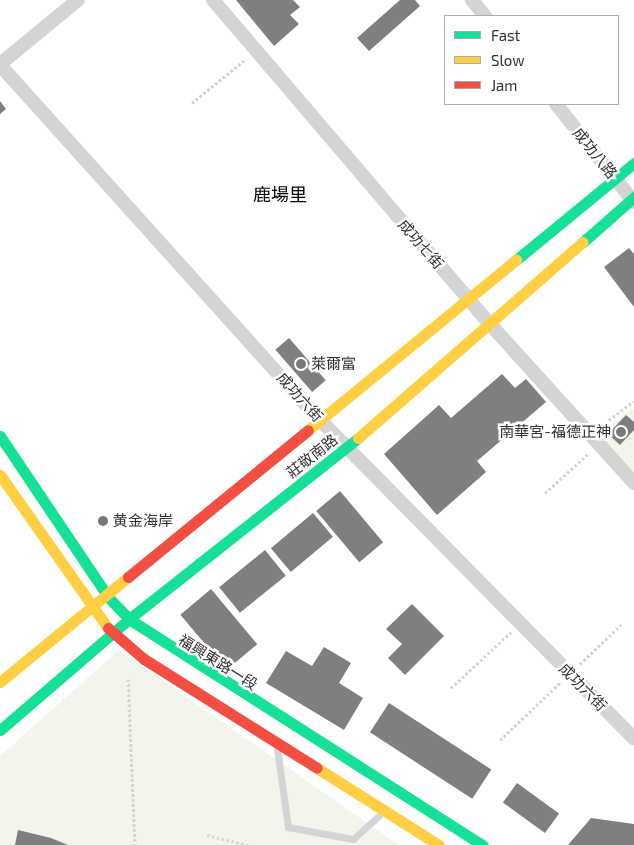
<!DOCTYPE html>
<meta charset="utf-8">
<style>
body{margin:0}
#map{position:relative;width:634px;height:845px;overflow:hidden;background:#fff;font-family:"Exo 2","Noto Sans TC",sans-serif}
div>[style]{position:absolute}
.green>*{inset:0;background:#f3f5ec}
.building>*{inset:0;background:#7f7f7f;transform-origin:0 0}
.path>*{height:3px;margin-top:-1.5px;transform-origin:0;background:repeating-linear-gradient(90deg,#d4d4d4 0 2.5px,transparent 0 5px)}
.lane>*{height:7px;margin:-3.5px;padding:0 3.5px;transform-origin:3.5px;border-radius:3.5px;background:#d4d4d4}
.street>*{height:14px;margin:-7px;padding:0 7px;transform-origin:7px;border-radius:7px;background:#d4d4d4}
.fast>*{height:11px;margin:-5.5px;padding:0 5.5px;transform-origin:5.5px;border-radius:5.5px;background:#16e098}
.slow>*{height:11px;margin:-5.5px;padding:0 5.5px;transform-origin:5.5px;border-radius:5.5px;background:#ffcf43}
.jam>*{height:11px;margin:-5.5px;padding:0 5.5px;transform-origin:5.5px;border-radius:5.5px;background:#f24e42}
.dots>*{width:14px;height:14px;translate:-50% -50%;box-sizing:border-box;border:2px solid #fff;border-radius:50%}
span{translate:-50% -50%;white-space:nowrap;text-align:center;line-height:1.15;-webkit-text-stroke:5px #fff;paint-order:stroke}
.street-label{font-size:15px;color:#303030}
.poi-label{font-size:15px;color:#303030}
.left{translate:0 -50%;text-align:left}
.right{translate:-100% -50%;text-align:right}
.quarter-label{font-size:18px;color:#000}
.legend{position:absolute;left:444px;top:15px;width:175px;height:90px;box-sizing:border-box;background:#fff;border:1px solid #acacac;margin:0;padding:6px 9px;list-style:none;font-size:15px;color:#303030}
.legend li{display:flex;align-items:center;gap:10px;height:25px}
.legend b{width:25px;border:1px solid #acacac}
</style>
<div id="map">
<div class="green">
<div style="clip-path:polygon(632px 408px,634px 410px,634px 476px,598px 435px)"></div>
<div style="clip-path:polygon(119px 650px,399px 845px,0 845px,0 756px)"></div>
</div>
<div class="building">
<div style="clip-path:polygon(236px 0,293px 0,300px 7px,290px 15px,299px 24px,274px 46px)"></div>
<div style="clip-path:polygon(400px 0,415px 0,420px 6px,369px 51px,357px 38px)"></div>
<div style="clip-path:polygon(0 101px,6px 109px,0 114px)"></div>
<div style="clip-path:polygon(629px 248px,634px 254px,634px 307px,604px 267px)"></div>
<div style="left:289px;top:338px;width:56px;height:18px;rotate:49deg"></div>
<div style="clip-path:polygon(502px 374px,515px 388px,526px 379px,546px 402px,477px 461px,486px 472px,437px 515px,384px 454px,439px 405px,451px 418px)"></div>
<div style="clip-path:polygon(626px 415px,634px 422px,634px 430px,620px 445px,608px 434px)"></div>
<div style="left:340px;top:491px;width:67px;height:31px;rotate:50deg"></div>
<div style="left:313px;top:513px;width:31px;height:55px;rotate:50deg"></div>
<div style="left:265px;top:550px;width:33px;height:59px;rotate:51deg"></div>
<div style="left:211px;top:589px;width:72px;height:40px;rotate:50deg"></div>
<div style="clip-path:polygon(412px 604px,444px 636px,405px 675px,388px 658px,402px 644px,386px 629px)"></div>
<div style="clip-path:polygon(324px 647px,351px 663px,339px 683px,363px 698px,344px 730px,266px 683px,286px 651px,312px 666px)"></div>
<div style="left:389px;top:703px;width:122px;height:35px;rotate:33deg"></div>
<div style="left:517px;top:783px;width:52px;height:24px;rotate:36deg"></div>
<div style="clip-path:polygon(591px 818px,634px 824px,634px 845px,568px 845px)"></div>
<div style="clip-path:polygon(18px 830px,51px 838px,68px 845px,15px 845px)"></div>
</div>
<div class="path">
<div style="left:192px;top:103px;width:70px;rotate:-39.2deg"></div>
<div style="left:601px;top:426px;width:41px;rotate:-37.1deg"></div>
<div style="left:545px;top:493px;width:59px;rotate:-42.3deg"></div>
<div style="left:580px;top:664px;width:58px;rotate:-43.6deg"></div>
<div style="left:128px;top:679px;width:166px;rotate:87.6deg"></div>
<div style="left:451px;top:688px;width:82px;rotate:-43deg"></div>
<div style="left:500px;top:740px;width:84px;rotate:-43.6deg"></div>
<div style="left:207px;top:835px;width:42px;rotate:13.7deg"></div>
</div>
<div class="lane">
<div style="left:277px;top:748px;width:80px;rotate:82.1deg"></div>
<div style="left:288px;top:827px;width:66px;rotate:10.5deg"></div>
<div style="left:353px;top:839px;width:40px;rotate:-42deg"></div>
</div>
<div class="street">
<div style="left:213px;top:0;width:425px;rotate:49.5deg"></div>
<div style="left:489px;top:323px;width:216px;rotate:47.8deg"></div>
<div style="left:472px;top:0;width:21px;rotate:51deg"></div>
<div style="left:0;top:64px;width:101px;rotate:-39.4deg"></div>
<div style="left:0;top:65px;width:478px;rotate:48deg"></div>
<div style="left:320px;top:420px;width:447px;rotate:45.4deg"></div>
<div style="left:556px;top:104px;width:125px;rotate:51.5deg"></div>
</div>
<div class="fast">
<div style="left:583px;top:242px;width:68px;rotate:-41.4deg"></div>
<div style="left:516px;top:260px;width:153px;rotate:-39.4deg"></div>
<div style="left:0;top:436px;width:194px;rotate:56.1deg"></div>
<div style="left:108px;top:597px;width:30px;rotate:46deg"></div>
<div style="left:129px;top:619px;width:420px;rotate:32.6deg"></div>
<div style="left:0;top:730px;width:170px;rotate:-40.7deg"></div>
<div style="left:129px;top:619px;width:292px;rotate:-38.3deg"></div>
</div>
<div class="slow">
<div style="left:308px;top:430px;width:269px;rotate:-39.3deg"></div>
<div style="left:358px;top:438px;width:298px;rotate:-41.1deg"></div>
<div style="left:0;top:475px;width:187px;rotate:54.8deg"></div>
<div style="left:0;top:682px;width:166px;rotate:-39.4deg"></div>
<div style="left:317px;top:768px;width:144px;rotate:32.3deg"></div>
</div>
<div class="jam">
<div style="left:128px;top:577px;width:232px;rotate:-39.2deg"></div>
<div style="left:108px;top:628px;width:48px;rotate:40.7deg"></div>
<div style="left:144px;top:659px;width:204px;rotate:32.2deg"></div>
</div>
<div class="dots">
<div style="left:301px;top:364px;background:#787878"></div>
<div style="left:621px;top:432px;background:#787878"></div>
<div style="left:103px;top:521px;background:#787878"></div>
</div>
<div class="street-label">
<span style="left:595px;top:153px;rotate:51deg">成功八路</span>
<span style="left:421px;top:244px;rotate:49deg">成功七街</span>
<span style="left:300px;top:397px;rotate:48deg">成功六街</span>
<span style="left:312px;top:456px;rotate:-38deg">莊敬南路</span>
<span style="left:218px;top:662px;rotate:32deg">福興東路一段</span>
<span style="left:583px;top:687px;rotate:45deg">成功六街</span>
</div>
<div class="poi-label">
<span class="left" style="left:311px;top:364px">萊爾富</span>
<span class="right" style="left:611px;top:432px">南華宮-福德正神</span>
<span class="left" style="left:113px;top:521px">黄金海岸</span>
</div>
<div class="quarter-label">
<span style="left:280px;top:194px">鹿場里</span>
</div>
<ul class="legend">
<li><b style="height:6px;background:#16e098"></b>Fast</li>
<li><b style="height:6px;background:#ffcf43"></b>Slow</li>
<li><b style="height:6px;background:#f24e42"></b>Jam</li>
</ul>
</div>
